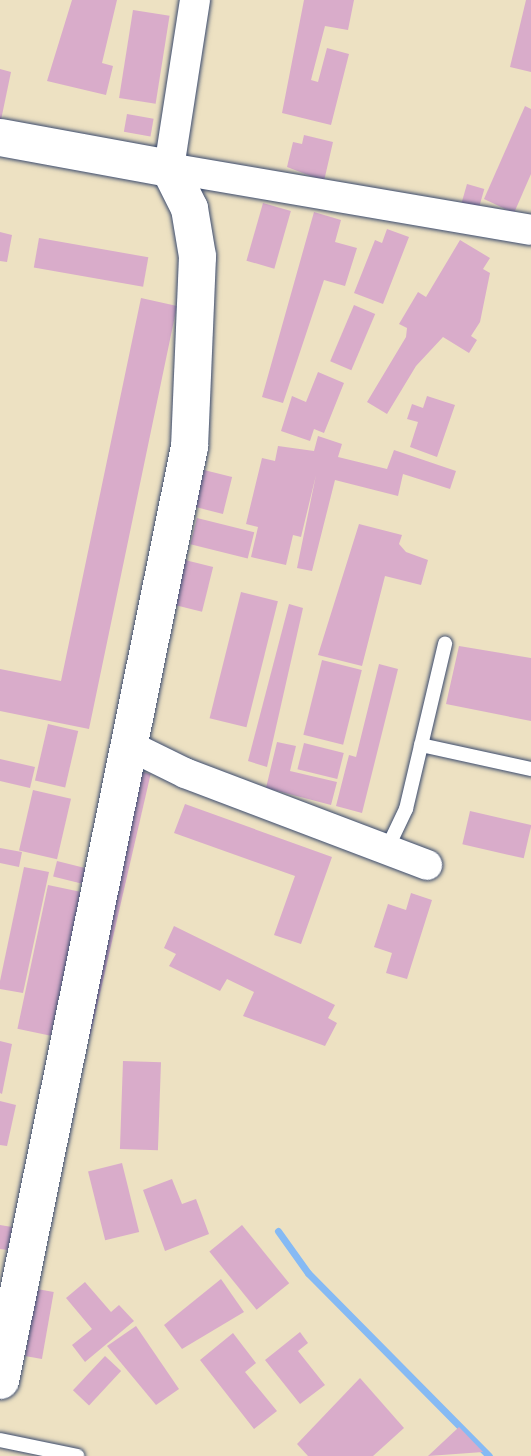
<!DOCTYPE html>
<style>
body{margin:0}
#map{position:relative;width:531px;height:1456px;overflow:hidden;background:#ede1c2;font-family:"IM FELL DW Pica",serif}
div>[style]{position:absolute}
.stream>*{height:7px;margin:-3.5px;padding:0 3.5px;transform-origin:3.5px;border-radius:3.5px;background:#86baf4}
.building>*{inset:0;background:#d9acca;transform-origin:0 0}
.roads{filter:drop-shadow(0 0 2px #3a4a6d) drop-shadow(0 0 2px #3a4a6d)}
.service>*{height:14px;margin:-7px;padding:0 7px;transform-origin:7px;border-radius:7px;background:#fff}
.minor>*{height:30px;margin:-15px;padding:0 15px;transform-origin:15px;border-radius:15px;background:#fff}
.tertiary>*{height:37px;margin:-18.5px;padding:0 18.5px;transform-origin:18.5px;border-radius:18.5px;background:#fff}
span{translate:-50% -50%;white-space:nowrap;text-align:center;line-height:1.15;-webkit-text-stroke:7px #f7f3e8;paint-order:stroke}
</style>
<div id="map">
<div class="stream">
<div style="left:278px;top:1231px;width:52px;rotate:54.5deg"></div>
<div style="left:308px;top:1273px;width:257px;rotate:45.3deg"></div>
</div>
<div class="building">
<div style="clip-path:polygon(72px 0,117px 0,102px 63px,113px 66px,106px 95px,47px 81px)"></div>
<div style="clip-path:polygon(304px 0,354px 0,348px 30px,325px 26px,311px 80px,318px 82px,327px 48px,349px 54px,331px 125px,282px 113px)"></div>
<div style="clip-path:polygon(526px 0,531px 0,531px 72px,510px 67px)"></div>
<div style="left:133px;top:10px;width:37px;height:89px;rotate:9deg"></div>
<div style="clip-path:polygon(0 69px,11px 72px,1px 120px,0 120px)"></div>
<div style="clip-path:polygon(525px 106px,531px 109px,531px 174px,514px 213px,484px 199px)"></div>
<div style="left:127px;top:114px;width:27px;height:18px;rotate:10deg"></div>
<div style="clip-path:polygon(304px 135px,333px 142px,324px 181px,287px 167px,293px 142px,302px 144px)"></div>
<div style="left:467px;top:184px;width:18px;height:20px;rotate:16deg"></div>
<div style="left:263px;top:203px;width:29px;height:60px;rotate:16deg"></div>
<div style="clip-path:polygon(314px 212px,341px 220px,335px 242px,357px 248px,345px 286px,324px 280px,283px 403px,262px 397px)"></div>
<div style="clip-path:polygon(387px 229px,409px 237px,383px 304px,354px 293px,375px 240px,382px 243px)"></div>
<div style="clip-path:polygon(0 232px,12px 235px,7px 262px,0 261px)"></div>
<div style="left:39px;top:238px;width:111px;height:30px;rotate:10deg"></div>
<div style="clip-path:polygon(460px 240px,490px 258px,483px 269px,490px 273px,480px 322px,471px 336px,477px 340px,469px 353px,443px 337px,416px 366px,387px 414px,367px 402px,406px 337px,407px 328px,399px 324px,418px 292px,426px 297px)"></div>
<div style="clip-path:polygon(141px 298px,177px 306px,89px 729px,0 711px,0 669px,61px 681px)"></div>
<div style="left:354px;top:305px;width:23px;height:61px;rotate:23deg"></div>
<div style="clip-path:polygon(318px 372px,344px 383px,324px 433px,314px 429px,310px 441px,281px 431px,292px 396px,306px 402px)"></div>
<div style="clip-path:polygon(427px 396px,455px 405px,437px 457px,410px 447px,418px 422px,407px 419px,412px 404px,423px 408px)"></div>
<div style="clip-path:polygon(318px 436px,342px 444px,338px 457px,387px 469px,394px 450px,456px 471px,450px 489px,403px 474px,398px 496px,335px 480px,312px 571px,297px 568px,316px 475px,301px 537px,293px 535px,286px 565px,251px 557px,258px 527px,246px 524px,262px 458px,275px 461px,278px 446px,314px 451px)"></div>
<div style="left:204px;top:470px;width:29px;height:38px;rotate:14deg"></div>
<div style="left:197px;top:518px;width:59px;height:27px;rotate:14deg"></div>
<div style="clip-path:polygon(359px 524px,402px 535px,399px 544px,406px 552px,428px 560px,421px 585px,385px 576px,362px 666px,318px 655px)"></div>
<div style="left:185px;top:560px;width:29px;height:46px;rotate:14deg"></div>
<div style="left:241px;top:592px;width:38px;height:130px;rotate:14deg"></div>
<div style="clip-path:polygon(289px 604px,303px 608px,267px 767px,248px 761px)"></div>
<div style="clip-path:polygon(459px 646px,531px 658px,531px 721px,446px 704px)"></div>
<div style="left:322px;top:660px;width:41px;height:77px;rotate:14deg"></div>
<div style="clip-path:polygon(379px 664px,398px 669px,362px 813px,336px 806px,349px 755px,356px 757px)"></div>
<div style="left:48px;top:724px;width:31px;height:58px;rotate:13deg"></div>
<div style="clip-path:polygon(277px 742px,296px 746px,290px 771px,337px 782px,331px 805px,266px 788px)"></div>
<div style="left:304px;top:743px;width:41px;height:27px;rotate:14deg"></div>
<div style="clip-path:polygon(0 759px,35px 767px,30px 788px,0 781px)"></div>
<div style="left:138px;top:771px;width:13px;height:270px;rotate:13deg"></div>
<div style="left:33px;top:790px;width:39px;height:62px;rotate:13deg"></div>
<div style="clip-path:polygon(185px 804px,332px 857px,301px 944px,274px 935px,295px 876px,174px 833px)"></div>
<div style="left:470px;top:811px;width:63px;height:34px;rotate:13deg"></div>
<div style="clip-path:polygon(0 848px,22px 852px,19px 867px,0 863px)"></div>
<div style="left:57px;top:861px;width:32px;height:16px;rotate:14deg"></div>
<div style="clip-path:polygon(24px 867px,49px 872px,23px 993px,0 989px,0 981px)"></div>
<div style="left:48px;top:885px;width:34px;height:147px;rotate:12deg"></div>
<div style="clip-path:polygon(411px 893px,432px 900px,407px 979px,386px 973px,392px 953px,374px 947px,388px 904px,406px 910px)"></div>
<div style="clip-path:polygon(174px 926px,335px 1005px,328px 1018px,337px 1023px,325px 1046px,243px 1016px,254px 992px,227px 979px,220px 991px,169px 966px,176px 954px,164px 948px)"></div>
<div style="clip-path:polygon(0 1041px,12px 1044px,2px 1094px,0 1093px)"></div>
<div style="left:123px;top:1061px;width:38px;height:88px;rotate:2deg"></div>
<div style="clip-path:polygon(0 1101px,16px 1105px,7px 1146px,0 1145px)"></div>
<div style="left:122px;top:1163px;width:71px;height:35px;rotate:76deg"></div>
<div style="clip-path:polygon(172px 1179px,182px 1204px,196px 1199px,209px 1234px,165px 1251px,143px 1190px)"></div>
<div style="clip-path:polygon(0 1225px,12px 1227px,8px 1250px,0 1249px)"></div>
<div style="left:242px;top:1225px;width:75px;height:42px;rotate:51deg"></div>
<div style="clip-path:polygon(221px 1279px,244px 1312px,182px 1349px,164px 1325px)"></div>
<div style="clip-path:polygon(85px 1282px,111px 1312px,119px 1305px,134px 1321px,85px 1362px,72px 1345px,92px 1329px,66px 1298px)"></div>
<div style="left:37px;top:1289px;width:17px;height:68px;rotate:10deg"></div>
<div style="clip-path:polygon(136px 1326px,179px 1389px,156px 1405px,107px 1346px)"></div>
<div style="clip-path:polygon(300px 1332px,308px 1343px,298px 1351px,325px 1385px,300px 1404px,265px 1360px)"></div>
<div style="clip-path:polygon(233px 1333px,256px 1363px,245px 1372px,277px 1411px,254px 1429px,200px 1360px)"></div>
<div style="left:105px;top:1356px;width:22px;height:47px;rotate:43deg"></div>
<div style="clip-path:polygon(360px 1378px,404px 1428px,373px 1456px,308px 1456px,297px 1444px)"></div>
<div style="clip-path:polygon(459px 1427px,483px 1452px,428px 1456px)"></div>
</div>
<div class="roads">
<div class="service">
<div style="left:421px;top:745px;width:113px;rotate:12.3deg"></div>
<div style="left:386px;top:851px;width:47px;rotate:-64.5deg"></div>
<div style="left:406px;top:809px;width:170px;rotate:-76.7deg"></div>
<div style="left:0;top:1440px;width:79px;rotate:11.7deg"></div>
</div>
<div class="minor">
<div style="left:195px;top:0;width:170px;rotate:98.8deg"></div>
<div style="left:169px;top:168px;width:367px;rotate:9.7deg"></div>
<div style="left:128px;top:745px;width:64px;rotate:26.2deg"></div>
<div style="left:185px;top:773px;width:259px;rotate:20.8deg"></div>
</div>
<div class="tertiary">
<div style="left:0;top:137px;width:172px;rotate:10.4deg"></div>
<div style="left:169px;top:168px;width:45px;rotate:63.4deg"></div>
<div style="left:189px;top:208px;width:49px;rotate:80.5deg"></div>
<div style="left:197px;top:256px;width:190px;rotate:92.4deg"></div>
<div style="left:189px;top:446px;width:953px;rotate:101.44deg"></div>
</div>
</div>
</div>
